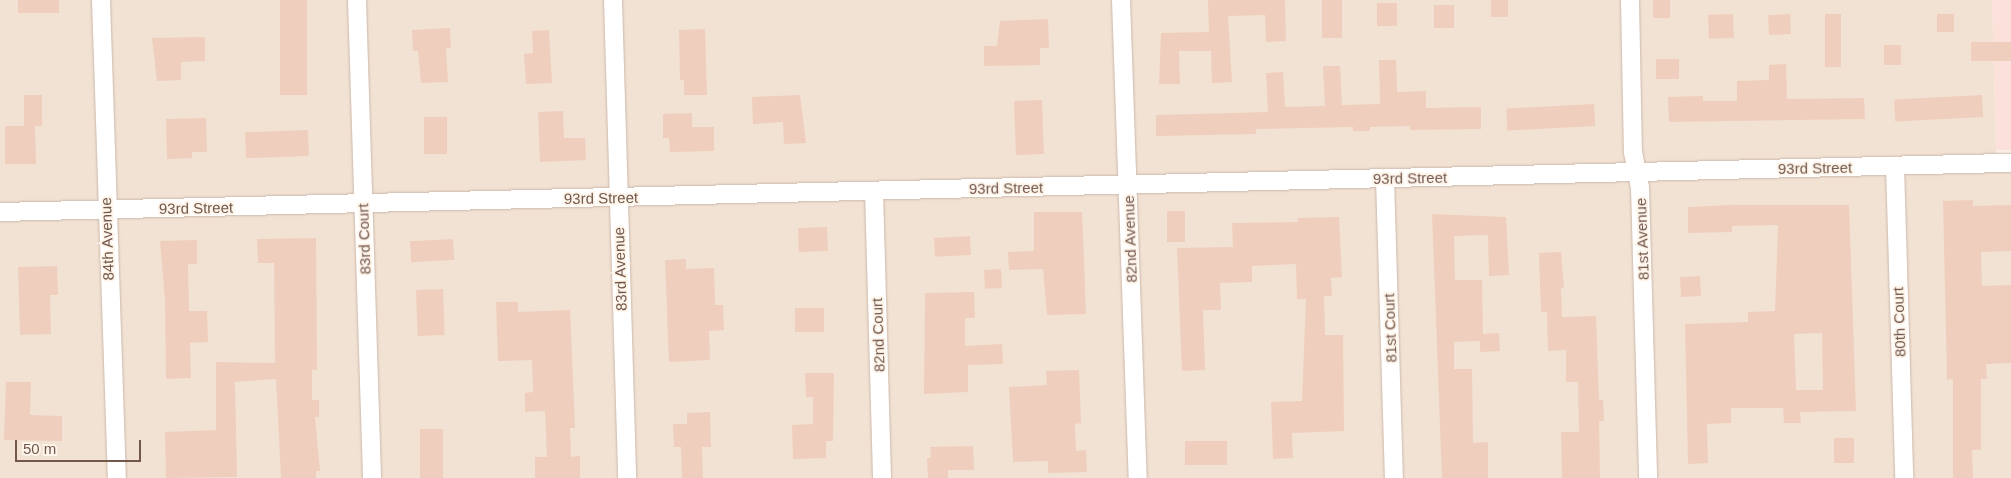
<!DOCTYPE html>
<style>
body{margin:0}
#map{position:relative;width:2011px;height:478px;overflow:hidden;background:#fbf1e5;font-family:Helvetica,sans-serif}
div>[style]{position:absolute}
.residential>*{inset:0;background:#f2e2d3}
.commercial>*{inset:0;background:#fbe1d9}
.building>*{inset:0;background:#efcebd;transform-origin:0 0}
.roads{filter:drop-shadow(0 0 1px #ccb8ab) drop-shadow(0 0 1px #ccb8ab)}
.minor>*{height:18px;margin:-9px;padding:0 9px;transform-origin:9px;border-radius:9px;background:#fff}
span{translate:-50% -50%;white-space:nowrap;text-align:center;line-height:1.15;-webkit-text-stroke:4px #fef5eb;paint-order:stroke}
.street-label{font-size:15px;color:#73574b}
.scale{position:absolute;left:15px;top:440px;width:126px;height:22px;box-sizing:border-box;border:2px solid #73574b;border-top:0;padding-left:6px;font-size:15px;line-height:18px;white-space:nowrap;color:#73574b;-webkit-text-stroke:4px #fef5eb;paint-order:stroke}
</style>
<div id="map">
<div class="residential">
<div style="clip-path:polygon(0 0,1992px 0,1996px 150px,1998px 163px,2011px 163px,2011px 478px,0 478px)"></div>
</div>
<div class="commercial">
<div style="clip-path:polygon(1992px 0,2011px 0,2011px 150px,1996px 150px)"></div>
</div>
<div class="building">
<div style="left:18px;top:0;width:41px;height:13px"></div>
<div style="left:280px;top:0;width:27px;height:95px"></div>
<div style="clip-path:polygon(1208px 0,1285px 0,1286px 41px,1266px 42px,1265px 15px,1228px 16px,1232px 82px,1212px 83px,1211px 51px,1179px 51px,1180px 84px,1159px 84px,1161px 33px,1209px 32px)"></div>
<div style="left:1322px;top:0;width:20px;height:38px"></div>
<div style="left:1491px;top:0;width:17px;height:17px"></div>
<div style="left:1653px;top:0;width:17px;height:18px"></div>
<div style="left:1377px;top:3px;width:20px;height:23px"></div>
<div style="left:1434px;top:5px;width:20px;height:23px"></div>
<div style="left:1733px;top:14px;width:24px;height:25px;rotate:88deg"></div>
<div style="left:1790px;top:14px;width:20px;height:22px;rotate:87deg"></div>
<div style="left:1825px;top:14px;width:16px;height:53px"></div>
<div style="left:1937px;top:14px;width:17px;height:18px"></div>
<div style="clip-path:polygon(1048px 19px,1049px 48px,1040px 48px,1040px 65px,984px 66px,984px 46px,997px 46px,1000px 21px)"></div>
<div style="clip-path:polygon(450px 28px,451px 48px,446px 48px,448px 82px,421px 83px,418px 51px,413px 51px,412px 30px)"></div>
<div style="clip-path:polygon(705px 29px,707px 95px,684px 95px,684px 80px,680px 80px,679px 30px)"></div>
<div style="clip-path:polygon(549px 30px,552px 83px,526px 84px,524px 54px,533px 53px,532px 31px)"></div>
<div style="clip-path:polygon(205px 37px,205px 61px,181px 62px,181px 80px,157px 81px,152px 38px)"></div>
<div style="left:2011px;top:42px;width:19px;height:40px;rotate:90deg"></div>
<div style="left:1884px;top:45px;width:17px;height:20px"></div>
<div style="left:1679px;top:59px;width:20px;height:23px;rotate:90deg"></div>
<div style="clip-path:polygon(1379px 60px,1396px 60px,1397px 92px,1426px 91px,1426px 108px,1481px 107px,1481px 129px,1410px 130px,1410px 126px,1370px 127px,1370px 131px,1353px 131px,1353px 127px,1256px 129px,1256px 134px,1156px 136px,1156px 115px,1268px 112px,1266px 73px,1283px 72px,1285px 107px,1325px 106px,1323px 66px,1340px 66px,1342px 105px,1380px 104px)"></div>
<div style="clip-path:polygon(1786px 64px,1787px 99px,1864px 98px,1865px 119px,1669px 122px,1668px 97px,1703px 96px,1703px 101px,1737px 101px,1737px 81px,1769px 80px,1769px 65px)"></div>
<div style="clip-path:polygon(24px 95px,42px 95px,42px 126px,35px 126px,36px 164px,5px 164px,5px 126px,24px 126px)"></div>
<div style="clip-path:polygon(800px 95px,806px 143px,784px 144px,783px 122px,753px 124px,752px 97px)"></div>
<div style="left:1982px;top:95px;width:22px;height:88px;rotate:87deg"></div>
<div style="left:1042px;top:100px;width:54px;height:28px;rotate:88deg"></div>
<div style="left:1594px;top:104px;width:22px;height:88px;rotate:87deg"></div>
<div style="clip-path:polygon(563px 111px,564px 138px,585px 138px,586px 160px,540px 162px,538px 112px)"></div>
<div style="clip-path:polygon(692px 113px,692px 127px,714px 127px,714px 151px,670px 152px,669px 138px,663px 138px,663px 114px)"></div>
<div style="left:424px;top:117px;width:23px;height:37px"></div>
<div style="clip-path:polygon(206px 118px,207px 152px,192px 152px,192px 158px,167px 159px,166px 119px)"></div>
<div style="left:308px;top:130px;width:26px;height:63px;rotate:88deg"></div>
<div style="clip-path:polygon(1973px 200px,1973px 206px,2011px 205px,2011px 251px,1981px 252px,1982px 286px,2011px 285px,2011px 363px,1986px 364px,1987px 379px,1981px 379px,1981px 450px,1972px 450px,1973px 478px,1953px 478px,1953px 379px,1947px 380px,1943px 201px)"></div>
<div style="clip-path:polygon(evenodd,1732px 205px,1849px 205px,1856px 411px,1800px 412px,1801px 423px,1784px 423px,1783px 408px,1731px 408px,1731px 423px,1707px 424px,1708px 463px,1688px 464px,1685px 324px,1748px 322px,1748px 312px,1775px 311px,1778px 225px,1732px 226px,1732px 232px,1688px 233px,1688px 207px,1732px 205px,1822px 333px,1823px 390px,1796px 390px,1794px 334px,1822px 333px)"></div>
<div style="left:1167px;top:211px;width:18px;height:31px"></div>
<div style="clip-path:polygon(1034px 212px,1082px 212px,1086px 314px,1047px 315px,1043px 269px,1009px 270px,1008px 252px,1034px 251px)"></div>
<div style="clip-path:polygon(1432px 214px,1506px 217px,1509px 275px,1489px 276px,1488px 235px,1454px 236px,1455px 280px,1482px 280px,1483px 334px,1499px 333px,1500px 351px,1480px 352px,1480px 341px,1454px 342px,1454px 369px,1472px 369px,1473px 443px,1488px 442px,1488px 478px,1442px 478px)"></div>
<div style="clip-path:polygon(1339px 217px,1342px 277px,1331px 278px,1332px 296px,1324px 296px,1325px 335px,1343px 335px,1344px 431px,1292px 433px,1293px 458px,1273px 459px,1271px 402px,1302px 401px,1306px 299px,1297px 299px,1296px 264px,1252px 266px,1252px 282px,1220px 283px,1221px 310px,1203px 310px,1205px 370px,1182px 371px,1177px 248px,1233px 247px,1232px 223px,1298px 222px,1298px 218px)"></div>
<div style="left:827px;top:227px;width:24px;height:29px;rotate:88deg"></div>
<div style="left:970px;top:236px;width:19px;height:36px;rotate:87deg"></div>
<div style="clip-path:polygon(316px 238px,317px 370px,312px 370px,312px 400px,319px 400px,319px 417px,315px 417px,320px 471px,316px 471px,316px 478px,281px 478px,276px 379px,235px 382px,237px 477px,166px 478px,165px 432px,216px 430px,216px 362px,275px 363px,274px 263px,258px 263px,257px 239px)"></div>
<div style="left:453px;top:239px;width:21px;height:43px;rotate:87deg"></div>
<div style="clip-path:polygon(197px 240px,197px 264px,188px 264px,189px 311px,207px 311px,208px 342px,190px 343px,191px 378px,166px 379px,165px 301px,160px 241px)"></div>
<div style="clip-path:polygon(1561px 252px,1564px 288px,1561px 288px,1562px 317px,1596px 316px,1599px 400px,1603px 400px,1604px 421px,1599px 421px,1600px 478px,1562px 478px,1561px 432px,1579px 432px,1578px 382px,1566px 382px,1566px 350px,1548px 351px,1547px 312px,1541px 312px,1539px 253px)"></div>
<div style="clip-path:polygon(686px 259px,686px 269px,714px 268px,715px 305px,723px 305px,724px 330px,709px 331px,710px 360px,669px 362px,665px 260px)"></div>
<div style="clip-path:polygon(57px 266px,58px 295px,50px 295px,51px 334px,20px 335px,18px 267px)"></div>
<div style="left:1001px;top:269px;width:19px;height:17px;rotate:87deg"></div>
<div style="left:1700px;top:276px;width:20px;height:20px;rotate:87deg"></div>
<div style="left:443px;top:289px;width:46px;height:27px;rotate:88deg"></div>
<div style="clip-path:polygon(974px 292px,975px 318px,965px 318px,965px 346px,1002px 344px,1003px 364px,968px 365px,968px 392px,924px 394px,925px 293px)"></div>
<div style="clip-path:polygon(496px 302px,518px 302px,518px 312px,570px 310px,575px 428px,570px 428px,571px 457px,580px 456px,580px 478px,535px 478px,535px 457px,547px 457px,545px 411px,525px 412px,525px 393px,533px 392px,532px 360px,498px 361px)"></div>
<div style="left:824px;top:308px;width:24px;height:29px;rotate:90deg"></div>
<div style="clip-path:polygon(1079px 370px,1081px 423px,1075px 424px,1076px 451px,1086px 450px,1087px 472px,1048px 473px,1048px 461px,1013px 462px,1009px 387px,1047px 385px,1046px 371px)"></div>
<div style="clip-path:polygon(805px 373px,834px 373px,833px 441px,826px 441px,826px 458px,793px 459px,792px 425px,813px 424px,813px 397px,806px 397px)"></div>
<div style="clip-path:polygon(6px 382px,31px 382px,30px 415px,62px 416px,62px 441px,4px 440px)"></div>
<div style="clip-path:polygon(710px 412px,711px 447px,702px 447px,703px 478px,682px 478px,681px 447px,674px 447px,673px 424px,687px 424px,687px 413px)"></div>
<div style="left:420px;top:429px;width:23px;height:49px"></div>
<div style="left:1854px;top:438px;width:25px;height:20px;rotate:90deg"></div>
<div style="left:1227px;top:441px;width:24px;height:42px;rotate:90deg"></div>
<div style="clip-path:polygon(973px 446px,974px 470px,948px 470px,948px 478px,928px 478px,927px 458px,931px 458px,930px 447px)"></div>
</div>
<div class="roads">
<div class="minor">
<div style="left:101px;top:0;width:478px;rotate:88.1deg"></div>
<div style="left:357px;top:0;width:478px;rotate:88.2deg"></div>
<div style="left:613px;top:0;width:478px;rotate:88.3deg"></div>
<div style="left:1121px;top:0;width:478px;rotate:88deg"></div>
<div style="left:1630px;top:0;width:152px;rotate:88.9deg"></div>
<div style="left:1633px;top:152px;width:36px;rotate:79deg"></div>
<div style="left:1640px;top:187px;width:291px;rotate:88.4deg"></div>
<div style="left:1895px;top:166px;width:312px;rotate:88.3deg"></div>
<div style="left:1385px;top:178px;width:300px;rotate:88.3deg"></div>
<div style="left:874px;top:191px;width:287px;rotate:88.4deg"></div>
<div style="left:0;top:212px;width:2012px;rotate:-1.4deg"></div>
</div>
</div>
<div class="street-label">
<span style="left:1815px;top:168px;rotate:-1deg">93rd Street</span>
<span style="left:1410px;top:178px;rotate:-1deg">93rd Street</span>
<span style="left:1006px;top:188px;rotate:-1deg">93rd Street</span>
<span style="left:601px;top:198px;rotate:-1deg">93rd Street</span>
<span style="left:196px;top:208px;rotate:-1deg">93rd Street</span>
<span style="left:107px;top:239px;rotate:-92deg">84th Avenue</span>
<span style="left:364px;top:239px;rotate:-92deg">83rd Court</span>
<span style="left:1130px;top:239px;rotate:-92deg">82nd Avenue</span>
<span style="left:1642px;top:239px;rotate:-92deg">81st Avenue</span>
<span style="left:620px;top:269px;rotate:-92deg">83rd Avenue</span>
<span style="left:1899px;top:322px;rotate:-92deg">80th Court</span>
<span style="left:1390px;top:328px;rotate:-92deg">81st Court</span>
<span style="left:878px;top:335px;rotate:-92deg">82nd Court</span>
</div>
<div class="scale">50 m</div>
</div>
